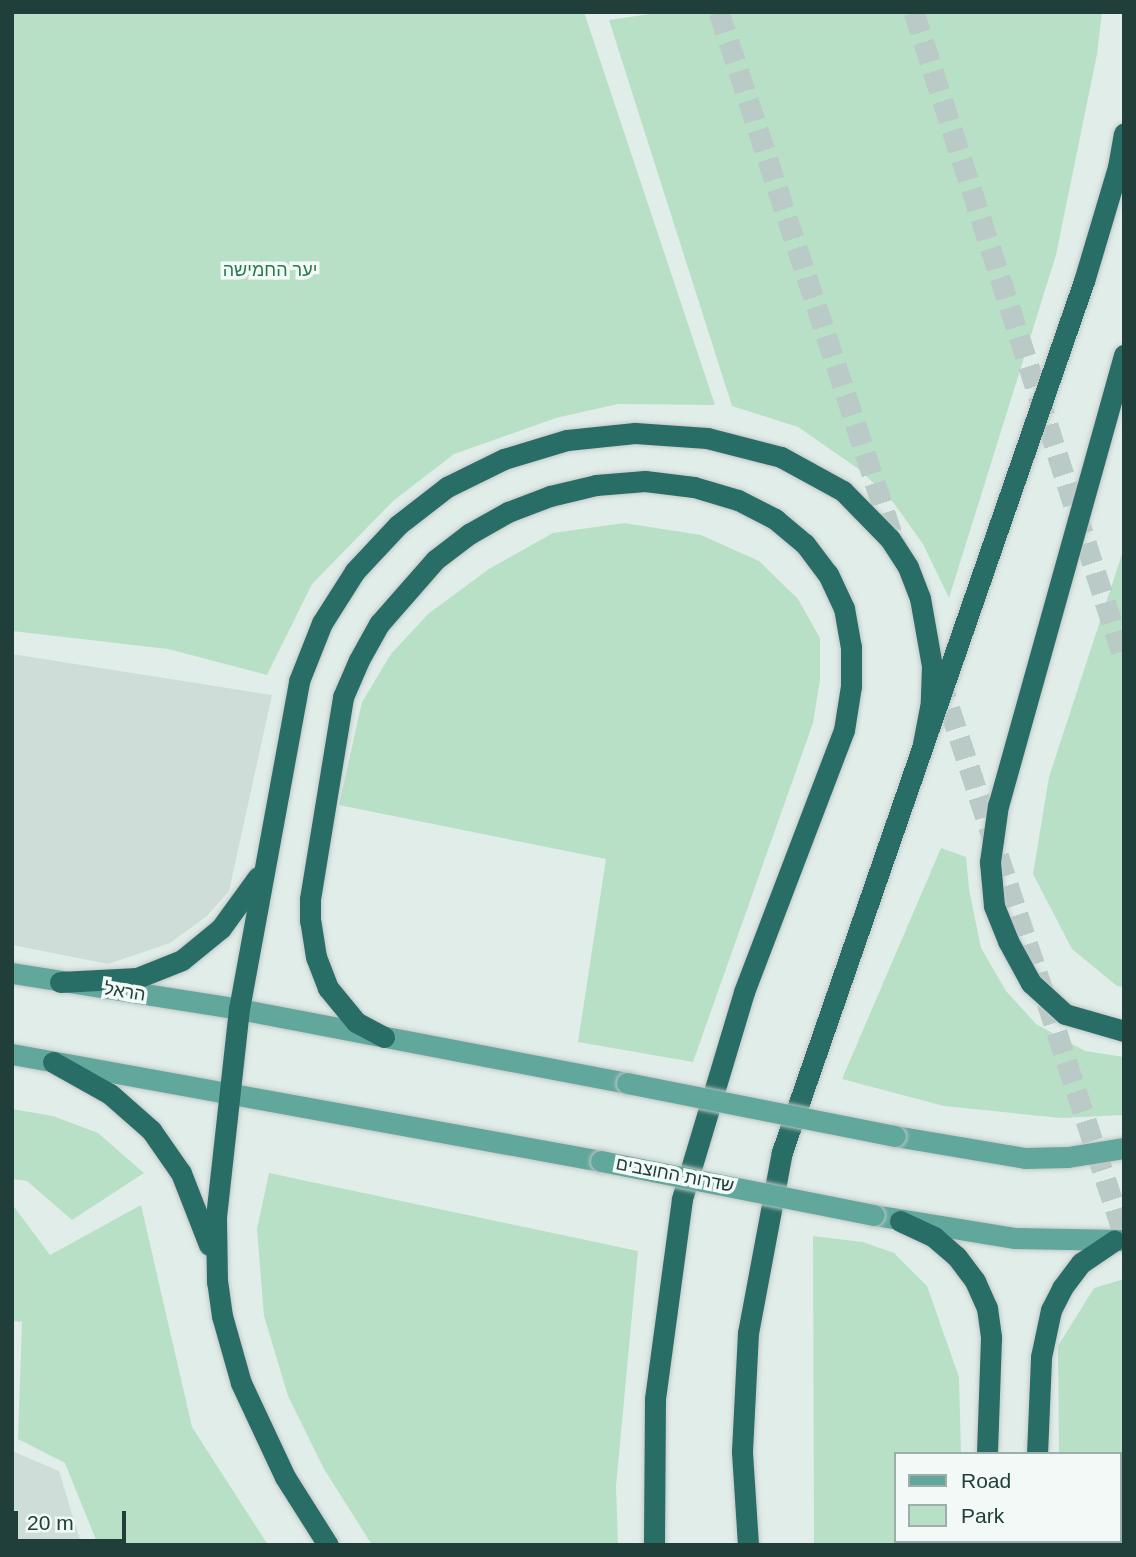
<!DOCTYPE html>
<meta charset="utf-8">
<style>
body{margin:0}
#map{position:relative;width:1136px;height:1557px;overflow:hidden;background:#e1ede9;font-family:Arial,Heebo,sans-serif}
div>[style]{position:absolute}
.built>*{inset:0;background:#cfddd8}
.green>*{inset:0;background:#b8e0c6}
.highway-tunnel>*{height:21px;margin-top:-10.5px;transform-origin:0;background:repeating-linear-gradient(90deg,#bacac6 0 21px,transparent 0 31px)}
.roads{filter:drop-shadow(0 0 2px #c1c9c8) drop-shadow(0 0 2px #c1c9c8)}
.major>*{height:21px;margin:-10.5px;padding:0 10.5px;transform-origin:10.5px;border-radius:10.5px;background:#61a79b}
.highway>*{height:21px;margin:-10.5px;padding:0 10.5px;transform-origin:10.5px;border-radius:10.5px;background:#296e66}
.bridges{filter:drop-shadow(0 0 2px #c1c9c8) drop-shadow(0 0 2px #c1c9c8)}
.major-bridge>*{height:21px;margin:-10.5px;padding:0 10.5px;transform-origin:10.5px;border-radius:10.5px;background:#61a79b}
span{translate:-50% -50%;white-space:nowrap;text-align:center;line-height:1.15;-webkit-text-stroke:7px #f2f9f6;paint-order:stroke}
.park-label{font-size:18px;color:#267a4e}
.street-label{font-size:18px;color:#203f3a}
.frame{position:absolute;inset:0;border:14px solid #203f3a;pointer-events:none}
.legend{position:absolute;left:894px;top:1452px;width:228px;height:91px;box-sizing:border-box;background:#f2f9f6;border:2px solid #9eafab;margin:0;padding:9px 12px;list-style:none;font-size:21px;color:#203f3a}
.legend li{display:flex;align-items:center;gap:14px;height:35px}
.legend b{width:35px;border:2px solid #9eafab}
.scale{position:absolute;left:14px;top:1511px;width:112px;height:32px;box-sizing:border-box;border:4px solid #203f3a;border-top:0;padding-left:9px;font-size:21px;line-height:24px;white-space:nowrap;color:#203f3a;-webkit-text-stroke:5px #f2f9f6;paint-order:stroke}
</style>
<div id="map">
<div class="built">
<div style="clip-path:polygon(12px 654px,272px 695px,229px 891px,207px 916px,170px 943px,108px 964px,12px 945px)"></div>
<div style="clip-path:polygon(12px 1451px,59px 1471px,80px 1540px,74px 1545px,12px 1545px)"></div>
</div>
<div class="green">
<div style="clip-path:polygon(12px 12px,584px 12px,715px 405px,618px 404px,556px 418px,454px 454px,393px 501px,312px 584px,267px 675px,168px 649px,12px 631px)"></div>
<div style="clip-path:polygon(664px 12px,1102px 12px,1097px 54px,1056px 255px,949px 598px,923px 544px,893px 502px,860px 470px,798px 427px,732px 406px,609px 20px)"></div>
<div style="clip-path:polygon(624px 523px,701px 535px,759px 561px,798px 599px,820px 638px,820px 680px,813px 723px,693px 1062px,578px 1042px,606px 859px,339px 805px,362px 702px,391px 654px,428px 614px,489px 569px,553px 533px)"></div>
<div style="clip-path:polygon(1124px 548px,1124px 987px,1117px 986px,1072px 949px,1033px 874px,1049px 777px)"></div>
<div style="clip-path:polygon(941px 848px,966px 857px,969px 889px,981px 948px,1006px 991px,1036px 1024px,1085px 1051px,1124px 1057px,1124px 1115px,1061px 1118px,944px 1106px,842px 1079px)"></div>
<div style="clip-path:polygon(12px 1109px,53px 1116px,98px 1133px,144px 1173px,72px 1220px,27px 1181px,12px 1179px)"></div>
<div style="clip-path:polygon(269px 1173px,638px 1251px,616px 1486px,618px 1545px,372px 1545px,324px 1469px,288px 1396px,264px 1316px,257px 1229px)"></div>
<div style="clip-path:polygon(12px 1204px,50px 1255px,141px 1205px,192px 1427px,268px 1545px,98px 1545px,65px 1463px,18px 1439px,22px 1322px,12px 1321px)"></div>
<div style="clip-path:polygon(813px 1236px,863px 1242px,894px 1253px,927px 1286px,959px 1377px,961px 1454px,896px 1454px,896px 1541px,961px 1541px,961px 1545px,814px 1545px)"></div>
<div style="clip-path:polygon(1124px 1279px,1124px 1545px,1060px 1545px,1060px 1541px,1120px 1541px,1120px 1454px,1059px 1454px,1058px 1346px,1094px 1288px)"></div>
</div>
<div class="highway-tunnel">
<div style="left:719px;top:12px;width:566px;rotate:71.66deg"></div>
<div style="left:914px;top:12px;width:681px;rotate:72.04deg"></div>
<div style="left:940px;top:679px;width:586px;rotate:71.69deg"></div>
</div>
<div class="roads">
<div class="major">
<div style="left:12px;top:973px;width:230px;rotate:9deg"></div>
<div style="left:239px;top:1009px;width:395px;rotate:10.8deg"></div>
<div style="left:12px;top:1054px;width:599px;rotate:10.3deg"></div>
<div style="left:895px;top:1136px;width:132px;rotate:9.6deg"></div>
<div style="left:1025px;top:1158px;width:43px;rotate:-1.3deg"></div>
<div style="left:1068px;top:1157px;width:57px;rotate:-9.1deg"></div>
<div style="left:874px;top:1215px;width:143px;rotate:9.3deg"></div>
<div style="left:1015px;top:1238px;width:106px;rotate:1.1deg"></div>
</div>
<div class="highway">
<div style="left:1124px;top:355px;width:467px;rotate:105.6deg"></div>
<div style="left:998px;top:805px;width:58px;rotate:98deg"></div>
<div style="left:990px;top:862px;width:44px;rotate:84.8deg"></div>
<div style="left:994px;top:906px;width:38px;rotate:68deg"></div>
<div style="left:1008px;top:941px;width:48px;rotate:61.3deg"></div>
<div style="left:1031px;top:983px;width:46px;rotate:42.4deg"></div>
<div style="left:1065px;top:1014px;width:61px;rotate:16.1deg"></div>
<div style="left:60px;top:982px;width:77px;rotate:-3deg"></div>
<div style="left:137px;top:978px;width:48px;rotate:-21.8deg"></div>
<div style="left:182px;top:960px;width:50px;rotate:-39.4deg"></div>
<div style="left:221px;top:928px;width:63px;rotate:-54deg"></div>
<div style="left:384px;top:1037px;width:32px;rotate:-152deg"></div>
<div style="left:356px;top:1022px;width:44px;rotate:-129.5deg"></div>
<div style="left:328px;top:988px;width:33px;rotate:-111deg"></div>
<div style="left:316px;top:957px;width:36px;rotate:-99deg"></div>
<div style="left:310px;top:921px;width:22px;rotate:-90deg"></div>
<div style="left:310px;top:899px;width:205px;rotate:-80.7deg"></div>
<div style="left:343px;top:697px;width:40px;rotate:-66.6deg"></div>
<div style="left:359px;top:660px;width:41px;rotate:-60.9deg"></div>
<div style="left:379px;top:624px;width:85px;rotate:-48.8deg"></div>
<div style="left:435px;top:560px;width:43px;rotate:-37.4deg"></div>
<div style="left:469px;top:534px;width:45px;rotate:-29.4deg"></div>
<div style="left:508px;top:512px;width:45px;rotate:-20.9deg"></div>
<div style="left:550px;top:496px;width:47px;rotate:-13.4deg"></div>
<div style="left:596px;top:485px;width:49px;rotate:-4.7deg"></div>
<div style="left:645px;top:481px;width:49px;rotate:7deg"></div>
<div style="left:694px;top:487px;width:46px;rotate:16.5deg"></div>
<div style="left:738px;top:500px;width:42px;rotate:27.2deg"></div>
<div style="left:775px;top:519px;width:39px;rotate:40deg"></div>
<div style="left:805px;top:544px;width:38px;rotate:53deg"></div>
<div style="left:828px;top:574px;width:38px;rotate:65deg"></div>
<div style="left:844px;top:608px;width:39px;rotate:80deg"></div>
<div style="left:851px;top:646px;width:40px;rotate:90deg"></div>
<div style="left:851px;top:686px;width:45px;rotate:99deg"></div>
<div style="left:844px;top:730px;width:280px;rotate:110.9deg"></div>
<div style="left:744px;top:992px;width:216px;rotate:106.7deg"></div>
<div style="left:682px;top:1199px;width:202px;rotate:97.7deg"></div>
<div style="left:655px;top:1399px;width:146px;rotate:90.4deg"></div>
<div style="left:53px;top:1062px;width:65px;rotate:29.3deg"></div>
<div style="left:110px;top:1094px;width:55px;rotate:41.3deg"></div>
<div style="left:151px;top:1130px;width:52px;rotate:55.1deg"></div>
<div style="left:181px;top:1173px;width:77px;rotate:68.7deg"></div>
<div style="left:900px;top:1221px;width:38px;rotate:25deg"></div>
<div style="left:934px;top:1237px;width:30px;rotate:41deg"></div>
<div style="left:957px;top:1257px;width:30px;rotate:53deg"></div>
<div style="left:975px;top:1281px;width:30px;rotate:66deg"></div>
<div style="left:987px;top:1308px;width:30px;rotate:82deg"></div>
<div style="left:991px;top:1338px;width:116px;rotate:92deg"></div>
<div style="left:1037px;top:1454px;width:97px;rotate:-87.6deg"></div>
<div style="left:1041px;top:1357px;width:48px;rotate:-78deg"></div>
<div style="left:1051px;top:1310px;width:25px;rotate:-63deg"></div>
<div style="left:1062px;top:1288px;width:31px;rotate:-53deg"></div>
<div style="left:1081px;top:1263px;width:40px;rotate:-34deg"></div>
<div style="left:328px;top:1545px;width:80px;rotate:-122.3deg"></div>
<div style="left:285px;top:1477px;width:104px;rotate:-115.1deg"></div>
<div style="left:241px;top:1383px;width:70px;rotate:-105.8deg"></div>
<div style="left:222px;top:1316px;width:34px;rotate:-98deg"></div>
<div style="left:217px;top:1282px;width:65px;rotate:-90.9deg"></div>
<div style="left:216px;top:1217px;width:209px;rotate:-83.7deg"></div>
<div style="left:239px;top:1009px;width:333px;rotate:-79.6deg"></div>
<div style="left:299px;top:681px;width:62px;rotate:-68.4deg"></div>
<div style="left:322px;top:623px;width:62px;rotate:-57.6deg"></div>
<div style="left:355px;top:571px;width:63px;rotate:-46.9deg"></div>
<div style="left:398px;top:525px;width:62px;rotate:-37.8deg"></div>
<div style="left:447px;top:487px;width:64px;rotate:-26.2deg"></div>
<div style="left:504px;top:459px;width:66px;rotate:-16.8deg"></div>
<div style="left:567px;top:440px;width:68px;rotate:-5.9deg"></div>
<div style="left:635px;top:433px;width:72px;rotate:4deg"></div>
<div style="left:707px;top:438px;width:76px;rotate:14.4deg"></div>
<div style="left:781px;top:457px;width:71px;rotate:28.7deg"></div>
<div style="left:843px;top:491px;width:67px;rotate:45.6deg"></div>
<div style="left:890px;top:539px;width:33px;rotate:57deg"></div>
<div style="left:908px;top:567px;width:33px;rotate:69deg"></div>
<div style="left:920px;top:598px;width:69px;rotate:80deg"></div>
<div style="left:932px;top:666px;width:36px;rotate:92deg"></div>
<div style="left:931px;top:702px;width:43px;rotate:100.8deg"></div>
<div style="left:748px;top:1545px;width:94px;rotate:-93.7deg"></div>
<div style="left:742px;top:1451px;width:118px;rotate:-87.1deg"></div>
<div style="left:748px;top:1333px;width:184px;rotate:-79.4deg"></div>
<div style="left:782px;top:1152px;width:922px;rotate:-70.88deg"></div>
<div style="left:1084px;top:281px;width:119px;rotate:-73.4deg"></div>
<div style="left:1118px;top:167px;width:34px;rotate:-80deg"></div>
<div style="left:984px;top:1545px;width:4px;rotate:-90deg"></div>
<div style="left:1033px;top:1545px;width:4px;rotate:-90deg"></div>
</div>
</div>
<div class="bridges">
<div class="major-bridge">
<div style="left:627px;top:1083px;width:273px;rotate:11.2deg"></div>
<div style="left:601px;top:1161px;width:278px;rotate:11.2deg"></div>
</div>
</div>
<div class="park-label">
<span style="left:270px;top:270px">יער החמישה</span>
</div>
<div class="street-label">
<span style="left:125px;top:992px;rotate:9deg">הראל</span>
<span style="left:675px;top:1175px;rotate:11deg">שדרות החוצבים</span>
</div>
<div class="frame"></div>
<ul class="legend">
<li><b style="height:9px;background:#61a79b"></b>Road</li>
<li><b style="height:19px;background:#b8e0c6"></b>Park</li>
</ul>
<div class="scale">20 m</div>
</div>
